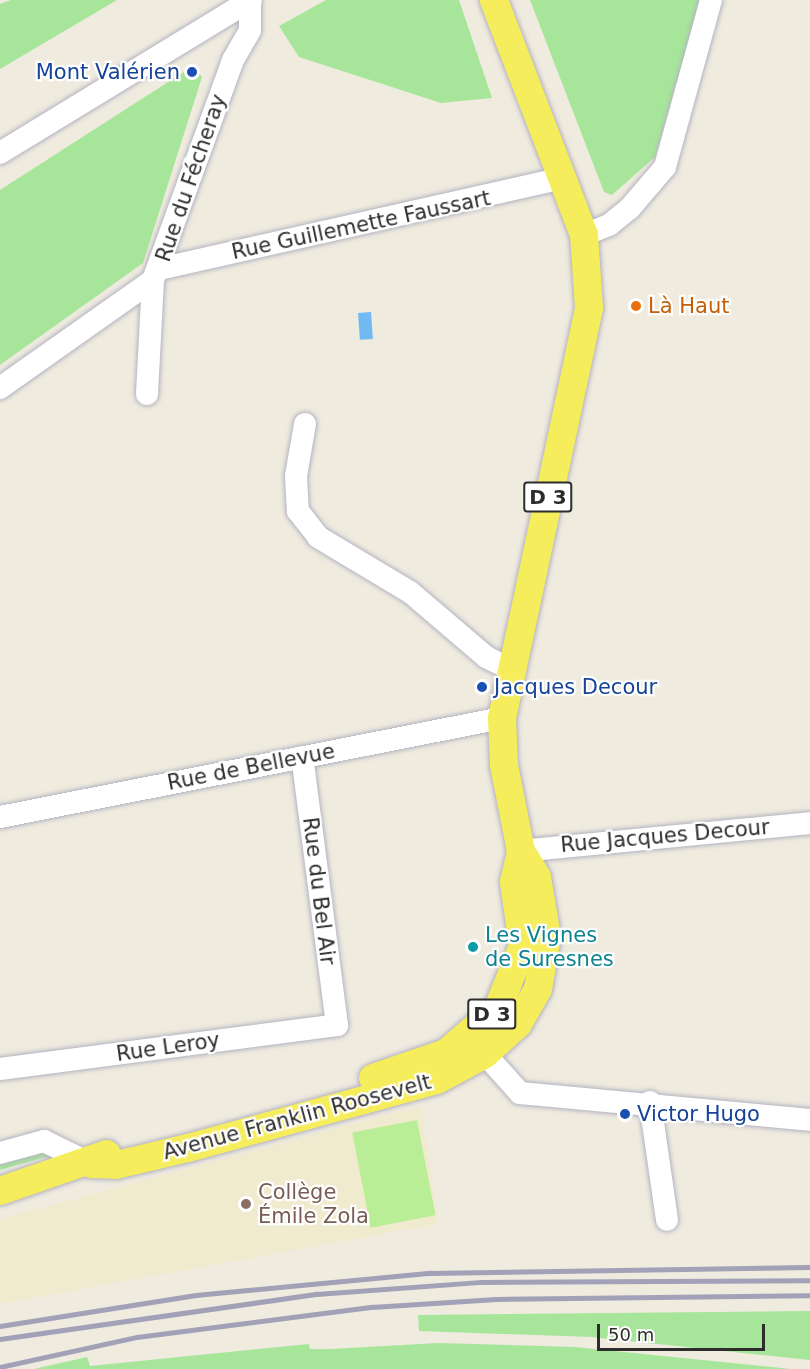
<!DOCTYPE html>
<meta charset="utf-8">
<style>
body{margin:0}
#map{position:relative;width:810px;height:1369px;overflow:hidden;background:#efebdf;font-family:"DejaVu Sans",sans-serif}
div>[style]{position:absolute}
.education>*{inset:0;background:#f0ebce}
.green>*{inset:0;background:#a7e69a}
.pitch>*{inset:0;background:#b9ee96;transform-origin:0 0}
.water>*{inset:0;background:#70b9f3;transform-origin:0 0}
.roads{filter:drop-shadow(0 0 2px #b3b3c1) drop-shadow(0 0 2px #b3b3c1)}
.minor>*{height:22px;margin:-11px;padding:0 11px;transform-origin:11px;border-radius:11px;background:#fff}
.major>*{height:28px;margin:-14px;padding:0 14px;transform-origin:14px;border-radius:14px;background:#f6ed5d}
.rail>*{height:4.5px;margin:-2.25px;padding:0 2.25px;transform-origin:2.25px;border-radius:2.25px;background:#a2a1b8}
.dots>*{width:16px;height:16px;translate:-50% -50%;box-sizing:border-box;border:3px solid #fff;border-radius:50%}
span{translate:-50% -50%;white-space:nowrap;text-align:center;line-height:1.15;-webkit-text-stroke:4.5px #fff;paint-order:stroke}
.shield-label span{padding:2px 4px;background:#fff;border:2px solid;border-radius:4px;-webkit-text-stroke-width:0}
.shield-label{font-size:20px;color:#2d2d2d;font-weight:700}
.transit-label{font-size:21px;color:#164399}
.right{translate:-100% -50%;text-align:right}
.left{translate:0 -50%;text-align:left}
.street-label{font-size:21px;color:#2d2d2d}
.food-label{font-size:21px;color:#c56008}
.culture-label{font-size:21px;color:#0d838f}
.education-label{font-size:21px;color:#785e54}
.scale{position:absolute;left:597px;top:1324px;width:168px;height:27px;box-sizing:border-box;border:3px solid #2d2d2d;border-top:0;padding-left:8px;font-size:18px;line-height:21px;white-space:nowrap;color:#2d2d2d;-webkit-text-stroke:4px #fff;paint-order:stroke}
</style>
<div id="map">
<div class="education">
<div style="clip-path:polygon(421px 1106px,438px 1224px,0 1304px,0 1219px)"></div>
</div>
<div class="green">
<div style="clip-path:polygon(11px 0,117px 0,0 69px,0 4px)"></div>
<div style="clip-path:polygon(326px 0,459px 0,492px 98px,441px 103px,299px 57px,279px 26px)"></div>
<div style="clip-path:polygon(530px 0,701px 0,655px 157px,612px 195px,604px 192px)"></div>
<div style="clip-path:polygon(193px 66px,202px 77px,143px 263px,0 365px,0 190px)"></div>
<div style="clip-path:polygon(35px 1151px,53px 1155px,0 1170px,0 1159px)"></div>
<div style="clip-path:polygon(810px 1311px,810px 1360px,591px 1337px,419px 1331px,418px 1315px)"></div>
<div style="clip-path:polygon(438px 1343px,575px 1347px,791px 1369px,34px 1369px,87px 1357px,90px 1366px,309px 1344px,310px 1349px,331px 1349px)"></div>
</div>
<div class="pitch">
<div style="left:417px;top:1120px;width:97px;height:66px;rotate:79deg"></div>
</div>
<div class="water">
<div style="left:371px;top:312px;width:27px;height:13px;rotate:86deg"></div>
</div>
<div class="roads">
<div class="minor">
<div style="left:0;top:153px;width:294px;rotate:-31.4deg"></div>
<div style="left:584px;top:235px;width:27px;rotate:-22deg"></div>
<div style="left:609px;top:225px;width:27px;rotate:-39deg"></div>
<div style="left:630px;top:208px;width:54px;rotate:-49.5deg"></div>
<div style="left:665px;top:167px;width:173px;rotate:-74.6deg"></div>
<div style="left:159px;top:269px;width:413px;rotate:-12.7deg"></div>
<div style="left:0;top:388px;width:187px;rotate:-35.2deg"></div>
<div style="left:153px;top:280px;width:234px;rotate:-70deg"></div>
<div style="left:233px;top:60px;width:34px;rotate:-60deg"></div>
<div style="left:250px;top:30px;width:29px;rotate:-90deg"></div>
<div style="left:147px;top:394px;width:114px;rotate:-87deg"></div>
<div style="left:305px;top:424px;width:53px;rotate:99.8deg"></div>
<div style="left:296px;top:476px;width:35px;rotate:87deg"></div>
<div style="left:298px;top:511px;width:33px;rotate:52deg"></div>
<div style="left:318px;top:537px;width:107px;rotate:30.9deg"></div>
<div style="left:410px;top:592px;width:100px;rotate:40.5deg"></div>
<div style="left:486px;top:657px;width:28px;rotate:26deg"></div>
<div style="left:0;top:817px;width:512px;rotate:-11.16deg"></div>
<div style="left:521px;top:851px;width:290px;rotate:-5.5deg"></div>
<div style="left:485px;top:1054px;width:52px;rotate:48.1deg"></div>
<div style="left:520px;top:1093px;width:291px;rotate:5.3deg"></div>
<div style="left:0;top:1069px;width:340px;rotate:-7.4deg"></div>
<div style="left:337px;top:1025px;width:270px;rotate:-97.4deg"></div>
<div style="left:650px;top:1102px;width:119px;rotate:81.8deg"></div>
<div style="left:0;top:1153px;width:46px;rotate:-15.3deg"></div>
<div style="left:44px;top:1141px;width:52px;rotate:26.1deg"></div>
</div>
<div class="major">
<div style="left:373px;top:1078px;width:77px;rotate:-18.9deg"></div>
<div style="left:446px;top:1053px;width:69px;rotate:-40.9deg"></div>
<div style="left:498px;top:1008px;width:67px;rotate:-68deg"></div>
<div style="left:523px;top:946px;width:65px;rotate:-98deg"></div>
<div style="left:514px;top:882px;width:32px;rotate:-77deg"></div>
<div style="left:91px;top:1164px;width:25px;rotate:2deg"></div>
<div style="left:116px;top:1165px;width:74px;rotate:-13.3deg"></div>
<div style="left:188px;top:1148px;width:258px;rotate:-15.3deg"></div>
<div style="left:437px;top:1080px;width:55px;rotate:-28.4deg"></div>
<div style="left:485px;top:1054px;width:45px;rotate:-42.3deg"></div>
<div style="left:518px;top:1024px;width:40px;rotate:-60.3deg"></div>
<div style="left:538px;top:989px;width:53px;rotate:-80.2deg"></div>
<div style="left:547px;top:937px;width:61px;rotate:-99.5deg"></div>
<div style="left:537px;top:877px;width:31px;rotate:-122deg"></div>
<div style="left:521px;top:851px;width:88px;rotate:-101.2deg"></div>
<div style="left:504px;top:765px;width:47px;rotate:-92.4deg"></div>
<div style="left:502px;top:718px;width:419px;rotate:-78deg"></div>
<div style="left:589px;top:308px;width:73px;rotate:-93.9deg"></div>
<div style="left:584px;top:235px;width:252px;rotate:-111deg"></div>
<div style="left:0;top:1191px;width:113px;rotate:-19.1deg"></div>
</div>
</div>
<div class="rail">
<div style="left:0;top:1326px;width:198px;rotate:-9deg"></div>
<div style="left:196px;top:1295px;width:235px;rotate:-5.4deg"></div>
<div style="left:430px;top:1273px;width:380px;rotate:-0.9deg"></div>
<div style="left:0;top:1339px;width:320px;rotate:-8.1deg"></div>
<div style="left:317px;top:1294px;width:165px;rotate:-4.2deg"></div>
<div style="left:482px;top:1282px;width:328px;rotate:-0.3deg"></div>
<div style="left:0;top:1367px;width:140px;rotate:-12.4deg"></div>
<div style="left:137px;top:1337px;width:237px;rotate:-7.3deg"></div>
<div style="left:372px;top:1307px;width:124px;rotate:-3.7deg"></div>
<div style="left:496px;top:1299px;width:314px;rotate:-0.7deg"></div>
</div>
<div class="dots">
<div style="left:192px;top:72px;background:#1a4fb4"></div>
<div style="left:636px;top:306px;background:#e8710a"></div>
<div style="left:482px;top:687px;background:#1a4fb4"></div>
<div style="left:473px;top:947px;background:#0f9aa8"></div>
<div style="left:625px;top:1114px;background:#1a4fb4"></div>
<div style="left:246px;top:1204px;background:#8d6e63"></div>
</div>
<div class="shield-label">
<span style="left:548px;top:497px">D 3</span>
<span style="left:492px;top:1014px">D 3</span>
</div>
<div class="transit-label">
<span class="right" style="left:180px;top:72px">Mont Valérien</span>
<span class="left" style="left:494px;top:687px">Jacques Decour</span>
<span class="left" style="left:637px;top:1114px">Victor Hugo</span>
</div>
<div class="street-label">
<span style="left:191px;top:178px;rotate:-71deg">Rue du Fécheray</span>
<span style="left:361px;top:225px;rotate:-12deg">Rue Guillemette Faussart</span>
<span style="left:251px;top:767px;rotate:-11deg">Rue de Bellevue</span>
<span style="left:665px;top:836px;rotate:-5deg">Rue Jacques Decour</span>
<span style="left:319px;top:891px;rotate:83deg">Rue du Bel Air</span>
<span style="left:168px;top:1047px;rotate:-8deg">Rue Leroy</span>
<span style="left:297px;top:1117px;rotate:-15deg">Avenue Franklin Roosevelt</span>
</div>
<div class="food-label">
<span class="left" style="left:648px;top:306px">Là Haut</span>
</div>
<div class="culture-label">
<span class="left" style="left:485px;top:947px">Les Vignes<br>de Suresnes</span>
</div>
<div class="education-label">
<span class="left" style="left:258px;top:1204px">Collège<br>Émile Zola</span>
</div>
<div class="scale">50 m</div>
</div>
